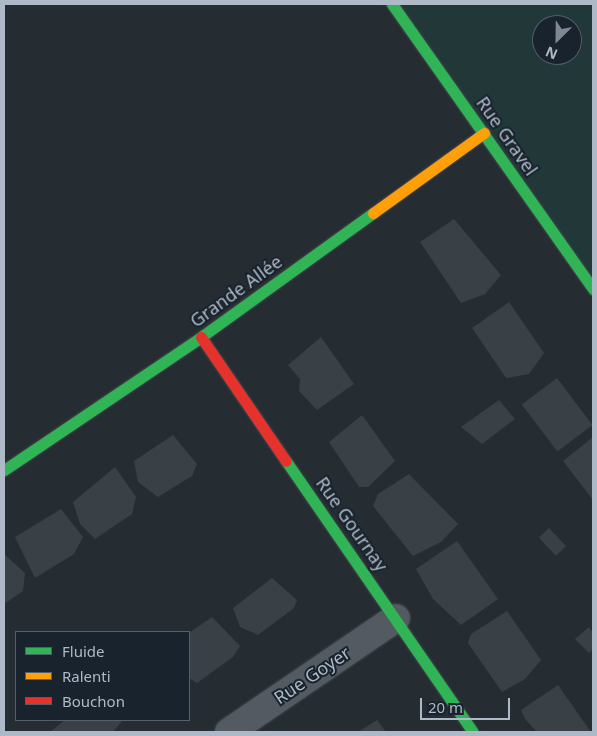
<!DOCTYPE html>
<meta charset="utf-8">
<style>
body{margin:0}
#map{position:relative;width:597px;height:736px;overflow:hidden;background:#252c32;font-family:"Noto Sans",sans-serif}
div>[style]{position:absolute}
.green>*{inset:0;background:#223738}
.building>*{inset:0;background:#3a4146;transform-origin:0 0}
.roads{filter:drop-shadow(0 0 1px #42484d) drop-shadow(0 0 1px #42484d)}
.street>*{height:28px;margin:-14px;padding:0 14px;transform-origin:14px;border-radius:14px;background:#545a62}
.fast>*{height:11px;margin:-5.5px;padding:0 5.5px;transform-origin:5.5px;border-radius:5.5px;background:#30b455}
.slow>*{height:11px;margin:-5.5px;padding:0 5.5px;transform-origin:5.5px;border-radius:5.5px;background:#ff9f0a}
.jam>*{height:11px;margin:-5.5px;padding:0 5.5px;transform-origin:5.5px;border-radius:5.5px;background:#e5322d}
span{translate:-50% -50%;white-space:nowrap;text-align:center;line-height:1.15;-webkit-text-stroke:4px #19232d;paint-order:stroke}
.street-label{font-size:18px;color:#adb9c6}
.frame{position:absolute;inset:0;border:5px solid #adb9c6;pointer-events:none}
.legend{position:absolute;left:15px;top:631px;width:175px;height:90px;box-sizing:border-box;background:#19232d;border:1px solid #545f6a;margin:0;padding:6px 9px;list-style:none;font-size:15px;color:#adb9c6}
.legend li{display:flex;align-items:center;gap:10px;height:25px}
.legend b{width:25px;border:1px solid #545f6a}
.north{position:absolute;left:532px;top:15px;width:50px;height:50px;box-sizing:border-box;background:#19232d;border:1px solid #545f6a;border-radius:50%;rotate:203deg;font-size:14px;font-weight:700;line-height:20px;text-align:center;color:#adb9c6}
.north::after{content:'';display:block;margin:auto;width:18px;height:22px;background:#7d8892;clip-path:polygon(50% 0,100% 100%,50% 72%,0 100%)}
.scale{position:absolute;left:420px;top:698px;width:90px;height:22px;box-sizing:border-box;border:2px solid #adb9c6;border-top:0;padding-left:6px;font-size:15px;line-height:18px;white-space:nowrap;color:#adb9c6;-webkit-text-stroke:4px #19232d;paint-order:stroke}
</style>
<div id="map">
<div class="green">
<div style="clip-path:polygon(evenodd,392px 4px,593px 4px,593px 289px,392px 4px,542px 25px,572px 25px,572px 55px,542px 55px,542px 25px)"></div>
</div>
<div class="building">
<div style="clip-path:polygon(454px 219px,501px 275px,485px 294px,461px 303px,420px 242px)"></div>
<div style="clip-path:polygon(509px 302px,544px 353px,529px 374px,506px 378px,472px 328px)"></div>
<div style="clip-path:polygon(321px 337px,354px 384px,317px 410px,299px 391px,300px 379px,288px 365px)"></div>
<div style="left:557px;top:378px;width:59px;height:44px;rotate:53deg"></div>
<div style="clip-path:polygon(499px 400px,515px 419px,482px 444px,461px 427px)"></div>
<div style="clip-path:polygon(362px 415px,395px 461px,368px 487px,359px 487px,329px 442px)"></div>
<div style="clip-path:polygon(173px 435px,197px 464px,192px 476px,158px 497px,138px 482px,134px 461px)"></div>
<div style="clip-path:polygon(593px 437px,593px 500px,563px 461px)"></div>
<div style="clip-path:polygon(115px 467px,136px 497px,132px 514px,95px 539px,80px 524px,73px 502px)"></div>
<div style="clip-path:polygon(409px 474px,458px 524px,441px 542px,413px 556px,373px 506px,378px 494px)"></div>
<div style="clip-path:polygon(61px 509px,83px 537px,74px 554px,35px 578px,15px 537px)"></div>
<div style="left:549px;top:528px;width:25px;height:14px;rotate:47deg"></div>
<div style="clip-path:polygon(457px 541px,498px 599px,461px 625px,433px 599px,416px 569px)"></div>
<div style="clip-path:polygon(4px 554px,25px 573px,23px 591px,4px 604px)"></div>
<div style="clip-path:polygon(272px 578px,297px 600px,294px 608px,258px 635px,240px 627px,233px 608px)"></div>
<div style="clip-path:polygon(507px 611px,541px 660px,525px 679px,502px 692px,468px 643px,471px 634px)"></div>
<div style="clip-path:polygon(212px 617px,240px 646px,233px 657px,197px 683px,189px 678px,189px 633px)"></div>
<div style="clip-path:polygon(589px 627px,593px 633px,593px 649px,589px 653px,575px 639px)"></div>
<div style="clip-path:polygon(558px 685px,591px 732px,537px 732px,525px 719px,521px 710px)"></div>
<div style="clip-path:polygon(65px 720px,123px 720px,113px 732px,50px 732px)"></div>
<div style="clip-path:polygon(377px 720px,386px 732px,358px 732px)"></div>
</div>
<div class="roads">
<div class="street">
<div style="left:229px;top:732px;width:202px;rotate:-34.3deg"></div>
</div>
<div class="fast">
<div style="left:392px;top:4px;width:349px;rotate:54.8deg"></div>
<div style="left:286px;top:461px;width:329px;rotate:55.4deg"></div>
<div style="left:4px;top:470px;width:238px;rotate:-34deg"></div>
<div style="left:201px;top:337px;width:212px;rotate:-35.8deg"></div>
</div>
<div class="slow">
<div style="left:373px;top:213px;width:137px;rotate:-35.8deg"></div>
</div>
<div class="jam">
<div style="left:201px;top:337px;width:150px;rotate:55.6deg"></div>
</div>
</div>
<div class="street-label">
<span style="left:507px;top:136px;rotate:55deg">Rue Gravel</span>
<span style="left:236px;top:291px;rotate:-36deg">Grande Allée</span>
<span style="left:352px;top:524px;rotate:55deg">Rue Gournay</span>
<span style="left:312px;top:675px;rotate:-34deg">Rue Goyer</span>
</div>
<div class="frame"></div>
<ul class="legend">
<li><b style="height:6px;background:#30b455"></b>Fluide</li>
<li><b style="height:6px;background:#ff9f0a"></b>Ralenti</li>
<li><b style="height:6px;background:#e5322d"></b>Bouchon</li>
</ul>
<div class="north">N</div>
<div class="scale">20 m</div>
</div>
